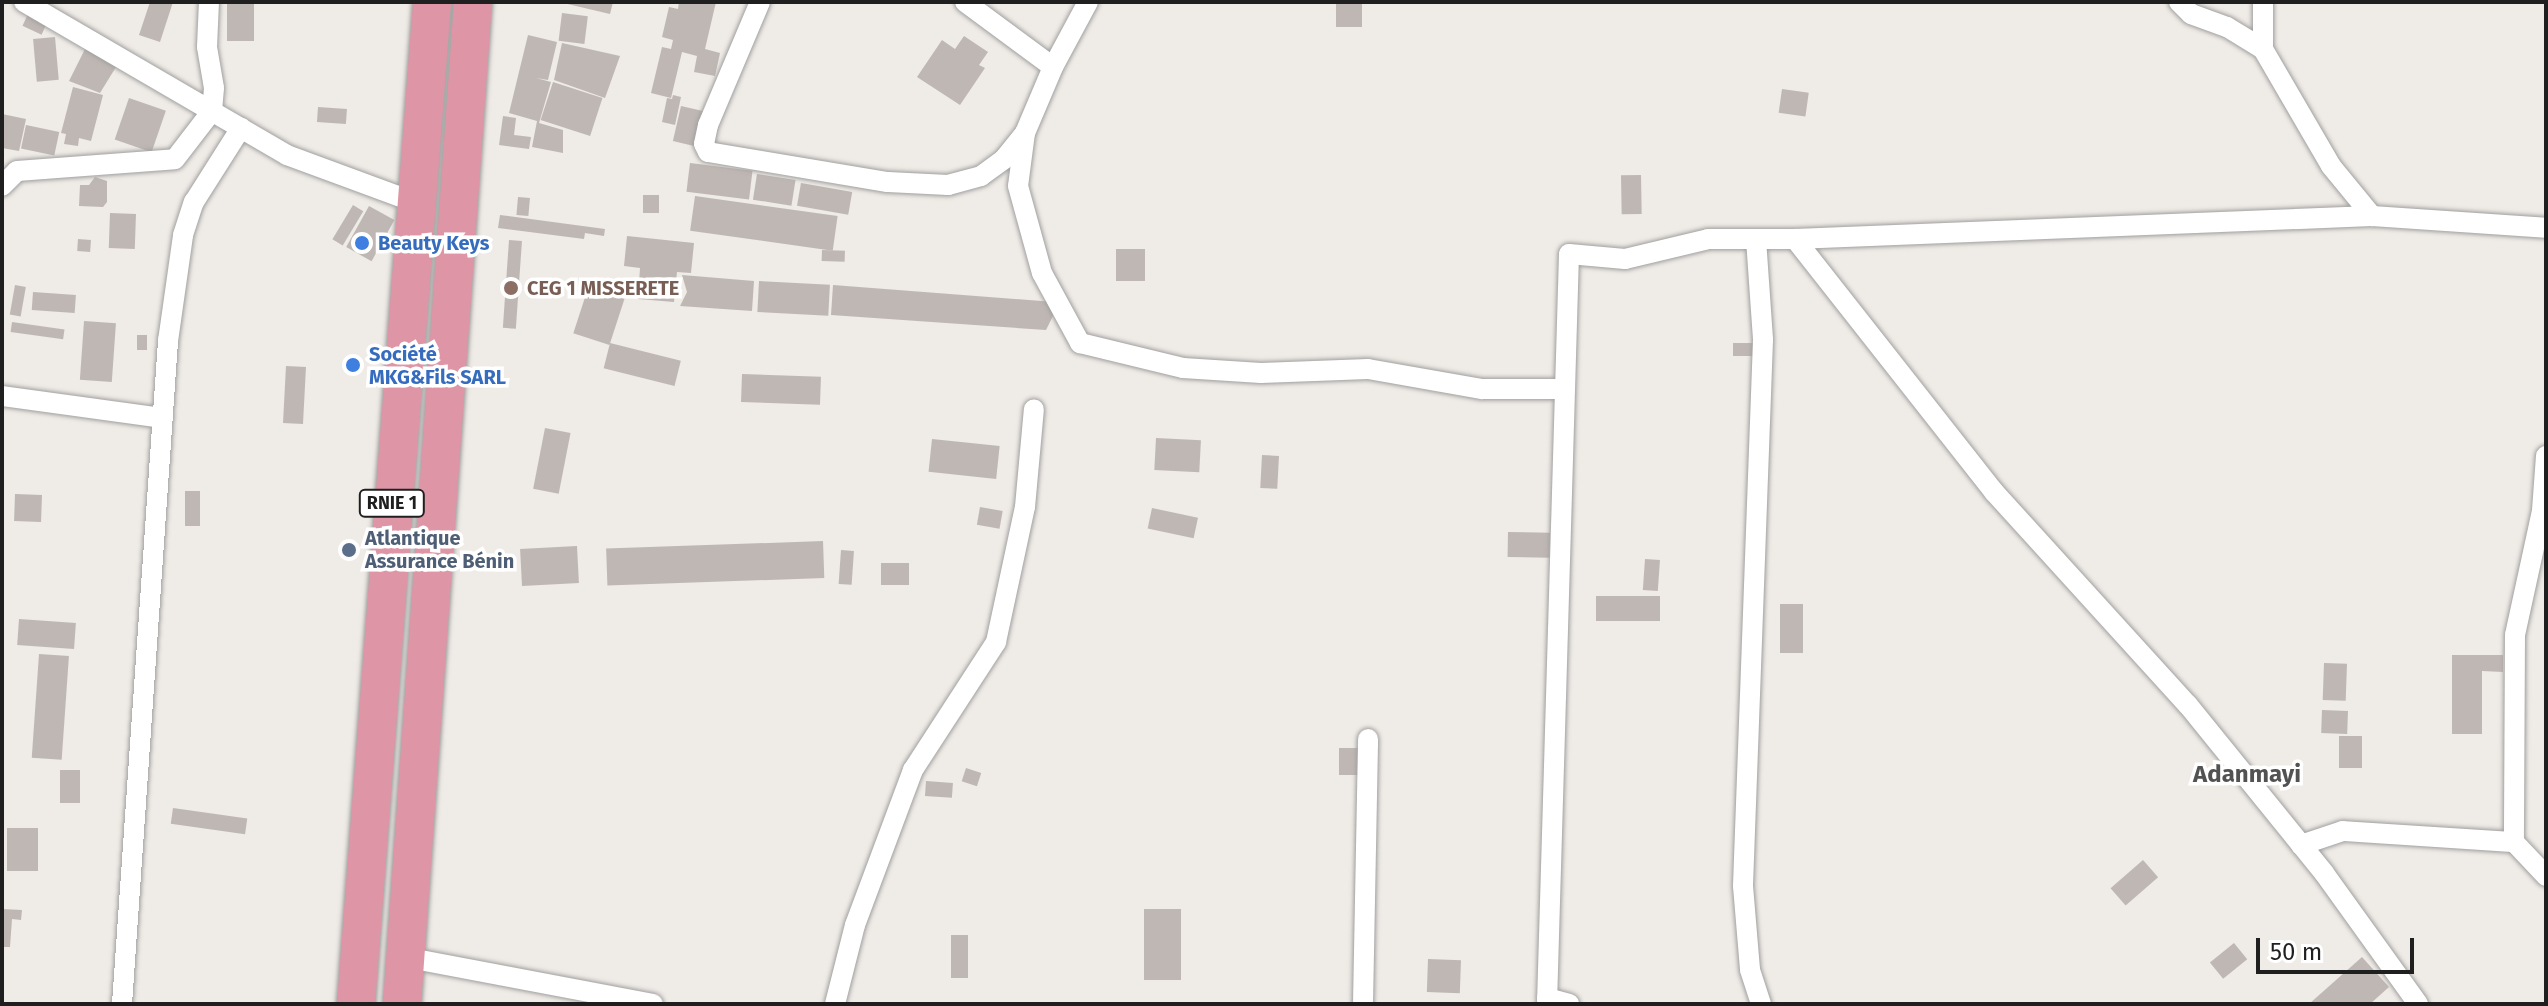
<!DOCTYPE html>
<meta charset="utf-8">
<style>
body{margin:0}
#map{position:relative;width:2548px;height:1006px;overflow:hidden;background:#efebe6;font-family:"Fira Sans",sans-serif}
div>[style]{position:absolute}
.building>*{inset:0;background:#bfb7b3;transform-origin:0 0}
.roads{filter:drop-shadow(0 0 2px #a0a0a0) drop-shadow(0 0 2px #a0a0a0)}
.street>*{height:20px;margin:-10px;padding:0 10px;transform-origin:10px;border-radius:10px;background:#fff}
.highway>*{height:38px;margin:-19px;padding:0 19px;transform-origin:19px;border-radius:19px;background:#de96a6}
.dots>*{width:22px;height:22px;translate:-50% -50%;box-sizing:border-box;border:4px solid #fff;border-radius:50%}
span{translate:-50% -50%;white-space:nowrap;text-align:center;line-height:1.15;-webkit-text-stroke:7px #fff;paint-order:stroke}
.shield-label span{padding:2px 6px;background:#fff;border:2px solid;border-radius:6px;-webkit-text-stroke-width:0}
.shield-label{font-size:18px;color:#1f1f1f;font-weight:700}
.shop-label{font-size:20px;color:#366cbe;font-weight:700}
.left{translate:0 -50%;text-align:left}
.education-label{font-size:20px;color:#785e54;font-weight:700}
.service-label{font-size:20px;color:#4e5e75;font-weight:700}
.quarter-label{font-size:24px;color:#525252;font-weight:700}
.frame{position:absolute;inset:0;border:4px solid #1f1f1f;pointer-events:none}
.scale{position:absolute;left:2256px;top:938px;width:158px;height:36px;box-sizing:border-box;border:4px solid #1f1f1f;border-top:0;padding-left:10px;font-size:24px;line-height:28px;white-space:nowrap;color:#1f1f1f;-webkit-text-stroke:6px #fff;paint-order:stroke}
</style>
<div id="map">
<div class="building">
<div style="clip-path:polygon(150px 2px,173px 2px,160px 42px,139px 35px)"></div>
<div style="left:227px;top:2px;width:27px;height:39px"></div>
<div style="clip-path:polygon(559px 2px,613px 2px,610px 14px)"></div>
<div style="clip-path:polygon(679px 2px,716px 2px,705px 49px,720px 53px,715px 76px,694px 72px,697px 56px,682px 52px,671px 98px,651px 93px,662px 47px,671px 49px,673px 40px,662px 37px,669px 7px,678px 9px)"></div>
<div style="left:1336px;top:2px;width:26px;height:25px"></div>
<div style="left:562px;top:13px;width:26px;height:28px;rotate:7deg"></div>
<div style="left:28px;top:14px;width:21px;height:13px;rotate:25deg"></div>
<div style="clip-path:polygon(528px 35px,557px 42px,548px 80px,536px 78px,551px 82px,539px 123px,563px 130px,563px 153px,532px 147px,537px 121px,509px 113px)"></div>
<div style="clip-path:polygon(964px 36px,988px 52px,979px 65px,985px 68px,960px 105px,917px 77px,942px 40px,955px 49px)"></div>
<div style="left:55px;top:37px;width:43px;height:22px;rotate:85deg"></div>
<div style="clip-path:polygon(562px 43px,620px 56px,605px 98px,554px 80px)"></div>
<div style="clip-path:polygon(85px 49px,116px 67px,100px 93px,69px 81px)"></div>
<div style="left:553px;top:82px;width:52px;height:40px;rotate:18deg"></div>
<div style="clip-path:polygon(73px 87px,103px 95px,91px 141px,79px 138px,78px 146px,64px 144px,66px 134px,61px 133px)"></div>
<div style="left:1782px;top:89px;width:27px;height:24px;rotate:8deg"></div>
<div style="clip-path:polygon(673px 95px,681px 97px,675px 125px,662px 122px,667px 98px,672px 99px)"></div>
<div style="left:129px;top:98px;width:39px;height:44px;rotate:19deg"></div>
<div style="left:681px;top:106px;width:28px;height:36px;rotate:13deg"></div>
<div style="left:318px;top:107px;width:29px;height:15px;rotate:4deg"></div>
<div style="clip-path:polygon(2px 114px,26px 119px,19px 151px,2px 148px)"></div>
<div style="clip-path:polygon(503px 116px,516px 118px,514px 135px,531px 137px,529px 149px,499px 145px)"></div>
<div style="left:26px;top:125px;width:34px;height:24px;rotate:12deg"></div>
<div style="left:690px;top:163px;width:63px;height:29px;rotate:7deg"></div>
<div style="left:757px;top:174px;width:39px;height:26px;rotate:9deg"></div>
<div style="left:1641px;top:175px;width:39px;height:20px;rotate:89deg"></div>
<div style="clip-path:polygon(95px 177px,107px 181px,107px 202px,103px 207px,79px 206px,80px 185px,89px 185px)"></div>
<div style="left:801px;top:183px;width:52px;height:23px;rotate:10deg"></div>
<div style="left:643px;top:195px;width:16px;height:18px"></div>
<div style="left:695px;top:196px;width:144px;height:35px;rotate:8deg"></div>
<div style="left:518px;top:197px;width:12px;height:18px;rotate:5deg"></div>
<div style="left:353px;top:205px;width:12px;height:40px;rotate:31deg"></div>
<div style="left:369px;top:206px;width:29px;height:47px;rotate:29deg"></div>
<div style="left:110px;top:213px;width:26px;height:35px;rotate:2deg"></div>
<div style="clip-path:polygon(500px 215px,605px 229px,604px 236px,585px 233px,584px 239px,498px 228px)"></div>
<div style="clip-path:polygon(627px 236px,694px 243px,691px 273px,677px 272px,674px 302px,638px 299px,640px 268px,624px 266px)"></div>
<div style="left:78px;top:239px;width:13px;height:12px;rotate:4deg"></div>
<div style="left:509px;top:240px;width:13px;height:88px;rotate:4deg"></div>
<div style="left:1116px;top:249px;width:29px;height:32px"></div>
<div style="left:822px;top:250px;width:23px;height:11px;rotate:2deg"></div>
<div style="clip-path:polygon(682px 275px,754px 281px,752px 311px,680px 306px,687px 292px)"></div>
<div style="left:759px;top:281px;width:71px;height:31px;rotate:3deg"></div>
<div style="left:590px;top:282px;width:38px;height:54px;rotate:18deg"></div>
<div style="left:15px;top:285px;width:11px;height:30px;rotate:10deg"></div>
<div style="clip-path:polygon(833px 285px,1054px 302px,1053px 316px,1046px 330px,831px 315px)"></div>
<div style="left:33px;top:292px;width:43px;height:18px;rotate:4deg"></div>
<div style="left:84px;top:321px;width:32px;height:59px;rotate:4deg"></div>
<div style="left:12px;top:322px;width:53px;height:10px;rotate:8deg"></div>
<div style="left:137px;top:335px;width:10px;height:15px"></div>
<div style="left:610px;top:343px;width:73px;height:26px;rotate:14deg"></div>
<div style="left:1733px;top:343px;width:23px;height:13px"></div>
<div style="left:286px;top:366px;width:20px;height:57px;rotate:3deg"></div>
<div style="left:742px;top:374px;width:79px;height:28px;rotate:2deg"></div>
<div style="left:545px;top:428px;width:26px;height:62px;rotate:11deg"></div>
<div style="left:1156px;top:438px;width:45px;height:32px;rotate:3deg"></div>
<div style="left:932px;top:439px;width:68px;height:33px;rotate:6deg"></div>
<div style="left:1262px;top:455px;width:17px;height:33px;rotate:3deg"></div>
<div style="left:185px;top:491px;width:15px;height:35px"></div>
<div style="left:15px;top:494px;width:27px;height:27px;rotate:2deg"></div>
<div style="left:980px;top:507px;width:23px;height:18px;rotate:10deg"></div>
<div style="left:1152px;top:508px;width:47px;height:21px;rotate:12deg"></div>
<div style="left:1508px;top:532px;width:42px;height:25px;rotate:1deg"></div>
<div style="left:823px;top:541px;width:37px;height:217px;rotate:88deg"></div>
<div style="left:577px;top:546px;width:37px;height:57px;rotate:87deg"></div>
<div style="left:841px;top:550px;width:13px;height:34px;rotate:4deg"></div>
<div style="left:1645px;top:559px;width:15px;height:31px;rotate:4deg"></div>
<div style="left:881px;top:563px;width:28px;height:22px"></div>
<div style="left:1660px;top:596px;width:25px;height:64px;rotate:90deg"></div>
<div style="left:1780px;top:604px;width:23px;height:49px"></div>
<div style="left:19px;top:619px;width:57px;height:26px;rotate:4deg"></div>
<div style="left:39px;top:654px;width:30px;height:104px;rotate:4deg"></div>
<div style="clip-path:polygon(2452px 655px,2503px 655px,2503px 672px,2482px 671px,2482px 734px,2452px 734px)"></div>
<div style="left:2324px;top:663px;width:23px;height:37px;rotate:2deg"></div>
<div style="left:2322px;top:710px;width:26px;height:23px;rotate:2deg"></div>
<div style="left:2339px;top:736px;width:23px;height:32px"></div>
<div style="left:1360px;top:748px;width:27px;height:21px;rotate:90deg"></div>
<div style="left:966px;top:768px;width:16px;height:14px;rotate:18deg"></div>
<div style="left:60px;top:770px;width:20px;height:33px"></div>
<div style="left:926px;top:781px;width:27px;height:15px;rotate:4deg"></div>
<div style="left:173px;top:808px;width:75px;height:16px;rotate:8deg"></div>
<div style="left:7px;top:828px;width:31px;height:43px"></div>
<div style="left:2143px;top:860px;width:23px;height:43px;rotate:49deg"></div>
<div style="clip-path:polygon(2px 909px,22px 910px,21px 920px,12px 919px,10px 947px,2px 947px)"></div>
<div style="left:1144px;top:909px;width:37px;height:71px"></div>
<div style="left:951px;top:935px;width:17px;height:43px"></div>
<div style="left:2234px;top:943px;width:21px;height:31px;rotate:51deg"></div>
<div style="clip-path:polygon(2362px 957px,2389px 987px,2370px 1004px,2309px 1004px)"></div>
<div style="left:1428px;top:959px;width:33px;height:33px;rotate:2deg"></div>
</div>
<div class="roads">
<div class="street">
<div style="left:24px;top:2px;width:304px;rotate:30.2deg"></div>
<div style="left:287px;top:155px;width:139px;rotate:20.3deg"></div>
<div style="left:760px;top:2px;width:134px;rotate:112.9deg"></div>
<div style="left:708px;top:125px;width:19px;rotate:102deg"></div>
<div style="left:704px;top:144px;width:9px;rotate:63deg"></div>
<div style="left:708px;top:152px;width:182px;rotate:9.5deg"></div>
<div style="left:888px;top:182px;width:60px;rotate:2.9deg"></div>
<div style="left:948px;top:185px;width:34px;rotate:-15deg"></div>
<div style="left:981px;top:176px;width:29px;rotate:-36deg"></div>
<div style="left:1004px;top:159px;width:33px;rotate:-51deg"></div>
<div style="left:1025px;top:133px;width:72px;rotate:-67deg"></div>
<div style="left:1053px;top:67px;width:74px;rotate:-61.7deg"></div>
<div style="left:965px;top:2px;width:109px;rotate:36.5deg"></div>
<div style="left:2179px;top:2px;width:17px;rotate:45deg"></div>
<div style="left:2191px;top:14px;width:38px;rotate:20deg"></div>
<div style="left:2227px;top:27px;width:42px;rotate:31.4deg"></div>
<div style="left:2263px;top:2px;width:47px;rotate:90deg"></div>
<div style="left:2263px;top:49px;width:135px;rotate:59.8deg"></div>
<div style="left:2331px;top:166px;width:65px;rotate:50.6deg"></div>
<div style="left:1025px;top:133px;width:53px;rotate:97.5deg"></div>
<div style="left:1018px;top:186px;width:90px;rotate:74.6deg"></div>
<div style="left:1042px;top:273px;width:80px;rotate:61.5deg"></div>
<div style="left:1080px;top:343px;width:106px;rotate:13.6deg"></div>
<div style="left:1183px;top:368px;width:78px;rotate:3.7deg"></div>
<div style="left:1261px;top:373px;width:107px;rotate:-2.1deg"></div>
<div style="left:1368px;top:369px;width:116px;rotate:10deg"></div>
<div style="left:1482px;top:389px;width:82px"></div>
<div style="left:2px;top:186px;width:21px;rotate:-45deg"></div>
<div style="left:17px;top:171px;width:158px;rotate:-4.3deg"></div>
<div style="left:175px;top:159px;width:61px;rotate:-52.4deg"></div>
<div style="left:212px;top:111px;width:23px;rotate:-85deg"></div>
<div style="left:214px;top:88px;width:42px;rotate:-99.7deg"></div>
<div style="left:207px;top:47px;width:45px;rotate:-87.5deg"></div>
<div style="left:1756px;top:239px;width:101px;rotate:86deg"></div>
<div style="left:1763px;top:340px;width:546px;rotate:92.1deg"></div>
<div style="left:1743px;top:886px;width:84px;rotate:85.2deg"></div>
<div style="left:1750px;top:970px;width:36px;rotate:72deg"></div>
<div style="left:1795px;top:239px;width:322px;rotate:51.8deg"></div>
<div style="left:1994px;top:492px;width:288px;rotate:47.7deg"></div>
<div style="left:2188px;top:705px;width:216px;rotate:51deg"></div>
<div style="left:2324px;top:873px;width:161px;rotate:54.3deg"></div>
<div style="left:2px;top:396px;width:162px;rotate:7.8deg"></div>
<div style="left:2546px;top:456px;width:55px;rotate:94.2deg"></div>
<div style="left:2542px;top:511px;width:127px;rotate:102.3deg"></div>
<div style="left:2515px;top:635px;width:207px;rotate:90.3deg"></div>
<div style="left:2514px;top:842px;width:47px;rotate:46.7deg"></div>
<div style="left:2301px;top:845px;width:44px;rotate:-18.4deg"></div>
<div style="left:2343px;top:831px;width:171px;rotate:3.7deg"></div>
<div style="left:420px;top:960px;width:237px;rotate:10.7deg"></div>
<div style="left:1547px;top:998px;width:23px;rotate:15deg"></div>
<div style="left:122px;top:1004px;width:665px;rotate:-86.03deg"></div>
<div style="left:168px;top:341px;width:107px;rotate:-81.9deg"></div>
<div style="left:183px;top:235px;width:35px;rotate:-72deg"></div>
<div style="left:194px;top:202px;width:88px;rotate:-57.6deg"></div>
<div style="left:835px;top:1004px;width:81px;rotate:-75.8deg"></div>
<div style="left:855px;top:925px;width:165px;rotate:-69.5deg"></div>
<div style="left:913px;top:770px;width:153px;rotate:-57deg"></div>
<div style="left:996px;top:642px;width:138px;rotate:-77.9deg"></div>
<div style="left:1025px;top:507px;width:98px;rotate:-84.8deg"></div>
<div style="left:1363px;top:1004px;width:265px;rotate:-88.9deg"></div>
<div style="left:1547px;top:1004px;width:750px;rotate:-88.32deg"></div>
<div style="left:1569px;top:254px;width:56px;rotate:5.1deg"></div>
<div style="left:1625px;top:259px;width:85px;rotate:-13.5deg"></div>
<div style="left:1708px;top:239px;width:87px"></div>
<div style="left:1795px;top:239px;width:577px;rotate:-2.28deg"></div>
<div style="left:2372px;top:216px;width:174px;rotate:3.9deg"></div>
</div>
<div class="highway">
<div style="left:356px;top:1004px;width:1005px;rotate:-85.66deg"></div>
<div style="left:402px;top:1004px;width:1005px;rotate:-85.95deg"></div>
</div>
</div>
<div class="dots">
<div style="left:362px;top:243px;background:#3f7fe0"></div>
<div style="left:511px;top:288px;background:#8d6e63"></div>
<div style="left:353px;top:365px;background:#3f7fe0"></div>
<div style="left:349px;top:550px;background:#5c6f8a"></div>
</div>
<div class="shield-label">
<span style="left:392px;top:503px">RNIE 1</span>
</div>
<div class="shop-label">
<span class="left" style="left:378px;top:243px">Beauty Keys</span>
<span class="left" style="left:369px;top:366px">Société<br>MKG&amp;Fils SARL</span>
</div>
<div class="education-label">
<span class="left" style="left:527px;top:288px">CEG 1 MISSERETE</span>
</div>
<div class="service-label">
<span class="left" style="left:365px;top:550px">Atlantique<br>Assurance Bénin</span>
</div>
<div class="quarter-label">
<span style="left:2247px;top:775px">Adanmayi</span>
</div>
<div class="frame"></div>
<div class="scale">50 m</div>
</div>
